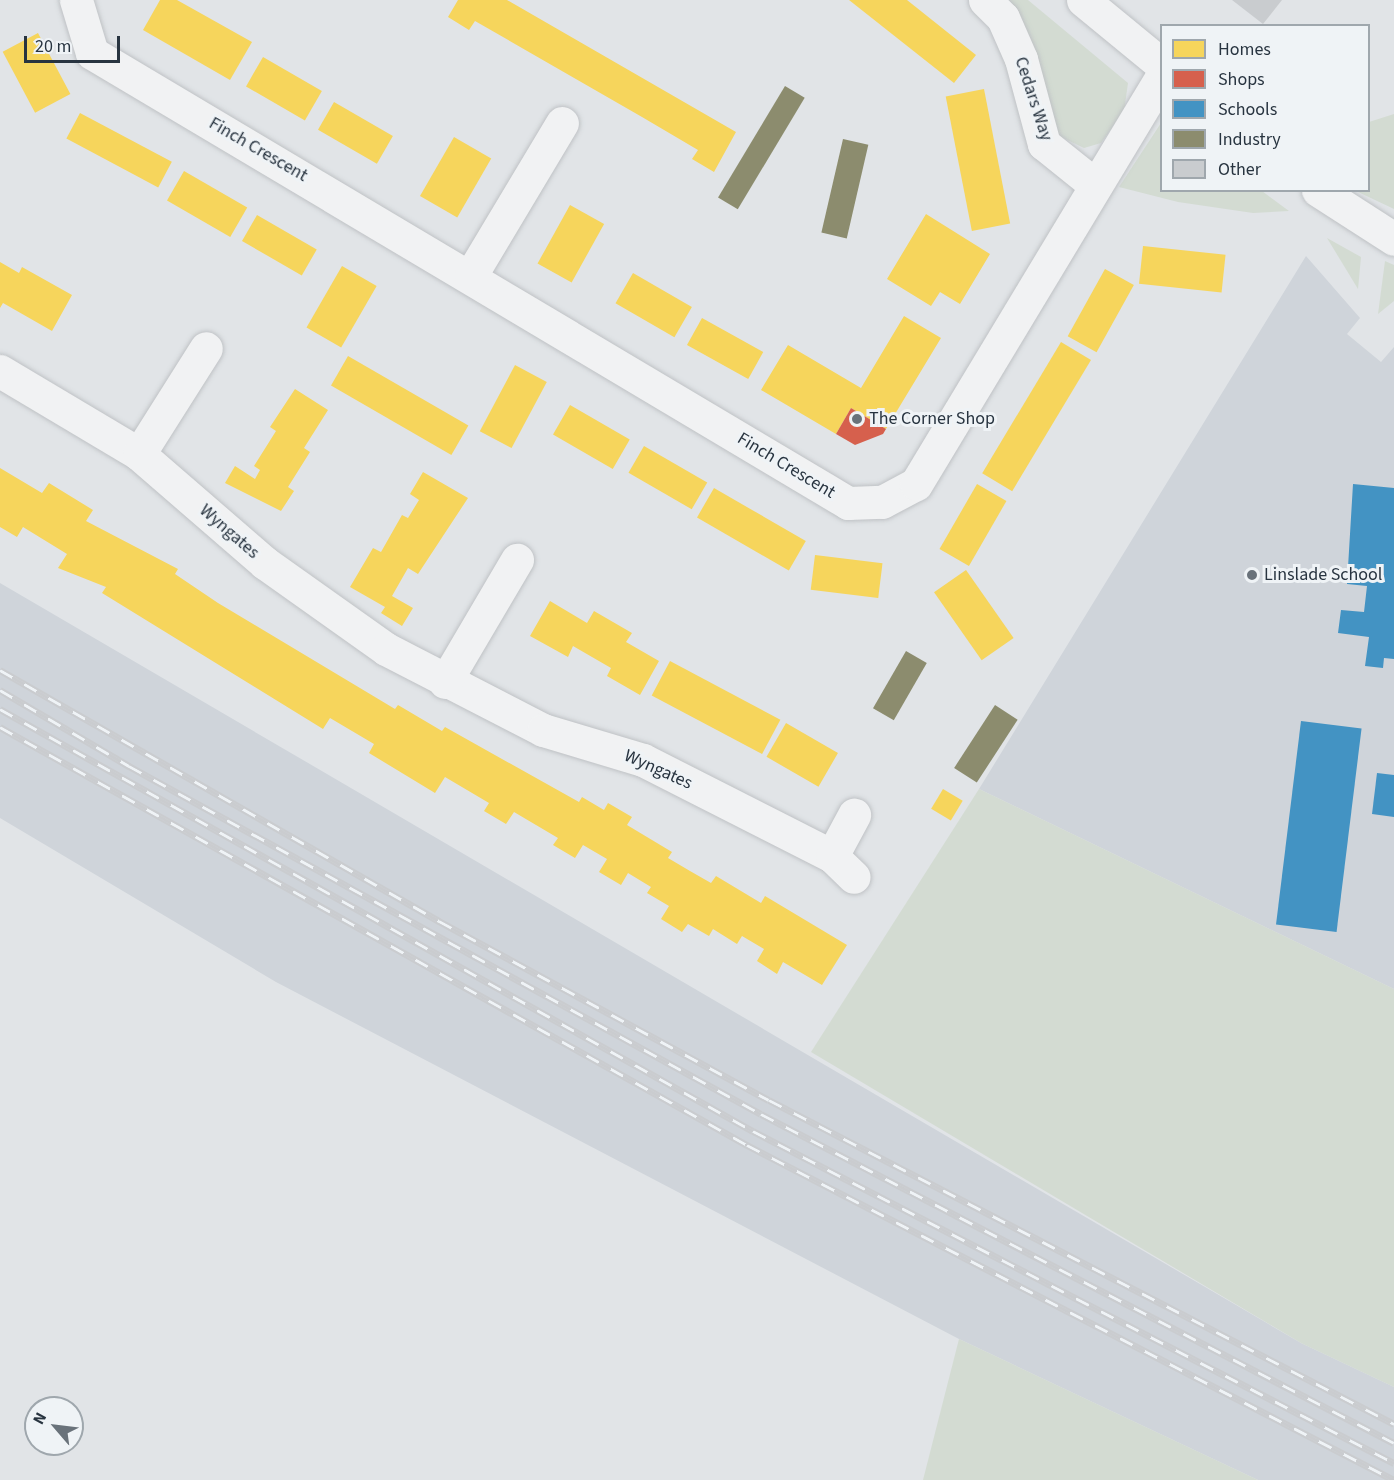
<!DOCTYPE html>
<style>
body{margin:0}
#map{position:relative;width:1394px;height:1480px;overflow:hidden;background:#e1e4e7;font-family:"Source Sans 3",sans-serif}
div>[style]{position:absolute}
.built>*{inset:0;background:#cfd4da}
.green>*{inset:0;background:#d3dbd2}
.homes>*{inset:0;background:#f6d55c;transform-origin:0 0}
.shops>*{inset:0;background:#d6604d}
.schools>*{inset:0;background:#4393c3;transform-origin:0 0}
.industry>*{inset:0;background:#8c8c6e;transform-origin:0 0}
.building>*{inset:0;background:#c9cccf}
.roads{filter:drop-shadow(0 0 2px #bfc2c5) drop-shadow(0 0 2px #bfc2c5)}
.minor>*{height:33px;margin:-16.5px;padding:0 16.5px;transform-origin:16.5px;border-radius:16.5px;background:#f1f2f3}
.rail>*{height:7px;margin-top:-3.5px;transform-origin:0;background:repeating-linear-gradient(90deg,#eff3f6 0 14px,#cacccf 0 28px);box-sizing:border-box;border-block:2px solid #cacccf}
.dots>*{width:16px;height:16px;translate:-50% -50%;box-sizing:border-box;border:3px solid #eff3f6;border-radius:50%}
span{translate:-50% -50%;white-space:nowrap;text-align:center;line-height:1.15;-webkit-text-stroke:6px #eff3f6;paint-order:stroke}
.street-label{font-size:18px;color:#283440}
.poi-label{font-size:18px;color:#283440}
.left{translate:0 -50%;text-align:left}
.legend{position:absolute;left:1160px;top:24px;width:210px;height:168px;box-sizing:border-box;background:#eff3f6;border:2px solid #9fa7ad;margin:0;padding:8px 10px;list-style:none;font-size:18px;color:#283440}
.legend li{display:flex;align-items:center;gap:12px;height:30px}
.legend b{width:30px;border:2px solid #9fa7ad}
.north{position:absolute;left:24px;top:1396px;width:60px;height:60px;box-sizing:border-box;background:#eff3f6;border:2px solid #9fa7ad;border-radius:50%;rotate:298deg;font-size:16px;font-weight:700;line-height:24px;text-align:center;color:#283440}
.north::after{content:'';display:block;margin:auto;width:21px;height:27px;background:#69727a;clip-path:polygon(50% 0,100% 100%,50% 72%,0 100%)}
.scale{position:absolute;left:24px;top:36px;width:96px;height:27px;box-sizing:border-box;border:3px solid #283440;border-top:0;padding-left:8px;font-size:18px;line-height:21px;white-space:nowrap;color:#283440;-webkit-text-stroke:4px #eff3f6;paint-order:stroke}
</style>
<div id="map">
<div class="built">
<div style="clip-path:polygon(1306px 256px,1360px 318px,1347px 334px,1381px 362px,1394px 347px,1394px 989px,979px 789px)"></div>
<div style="clip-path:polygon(0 583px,1301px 1343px,1394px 1387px,1394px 1480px,1258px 1480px,959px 1339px,276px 982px,0 818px)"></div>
</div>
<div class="green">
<div style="clip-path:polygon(1004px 0,1028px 0,1128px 83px,1124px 111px,1101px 143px,1084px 148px,1055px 134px)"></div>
<div style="clip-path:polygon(1394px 114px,1394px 209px,1356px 191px,1368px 190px,1369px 122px)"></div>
<div style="clip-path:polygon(1161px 123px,1162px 190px,1262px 191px,1289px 211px,1253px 213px,1178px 202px,1119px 187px)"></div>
<div style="clip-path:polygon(1327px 238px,1361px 257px,1358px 289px)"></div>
<div style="clip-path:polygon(1385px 261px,1394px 265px,1394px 301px,1378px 314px)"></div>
<div style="clip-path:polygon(979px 789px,1394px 989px,1394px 1387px,1301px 1343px,811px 1052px)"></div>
<div style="clip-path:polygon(959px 1339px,1258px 1480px,923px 1480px)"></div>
</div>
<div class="homes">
<div style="clip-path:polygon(160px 0,177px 0,252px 42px,230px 80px,143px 30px)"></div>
<div style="clip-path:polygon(458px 0,507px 0,736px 132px,714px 172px,692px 159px,698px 150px,642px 117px,475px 21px,469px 30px,448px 17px)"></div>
<div style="clip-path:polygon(849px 0,907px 0,976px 55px,954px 83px)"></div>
<div style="left:38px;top:33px;width:69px;height:40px;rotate:62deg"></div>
<div style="left:263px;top:57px;width:68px;height:34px;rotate:30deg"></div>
<div style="left:984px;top:89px;width:137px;height:39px;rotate:79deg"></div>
<div style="left:334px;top:102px;width:68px;height:32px;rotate:30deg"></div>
<div style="left:80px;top:113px;width:104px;height:29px;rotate:28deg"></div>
<div style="left:454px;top:137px;width:43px;height:68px;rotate:30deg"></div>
<div style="left:184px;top:171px;width:73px;height:34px;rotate:30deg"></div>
<div style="left:570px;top:205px;width:39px;height:67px;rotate:29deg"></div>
<div style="clip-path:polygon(926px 214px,990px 254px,960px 304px,940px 292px,931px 306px,887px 279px)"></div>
<div style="left:257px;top:215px;width:69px;height:30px;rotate:30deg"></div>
<div style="left:1143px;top:246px;width:83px;height:38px;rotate:6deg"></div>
<div style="clip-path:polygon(0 262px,19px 273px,22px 267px,72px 295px,52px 331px,3px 303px,0 308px)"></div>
<div style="left:342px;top:266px;width:40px;height:71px;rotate:30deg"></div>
<div style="left:1105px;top:269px;width:33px;height:77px;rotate:29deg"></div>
<div style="left:633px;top:273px;width:68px;height:35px;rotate:30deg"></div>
<div style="clip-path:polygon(904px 316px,941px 338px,886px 429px,851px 408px,836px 434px,761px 390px,788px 345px,861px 388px)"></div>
<div style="left:702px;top:318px;width:70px;height:31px;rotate:29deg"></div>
<div style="left:1061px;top:342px;width:35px;height:153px;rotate:31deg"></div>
<div style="left:348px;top:356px;width:139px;height:34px;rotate:30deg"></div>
<div style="left:515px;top:365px;width:36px;height:75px;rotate:28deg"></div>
<div style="clip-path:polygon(295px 389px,328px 410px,304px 448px,310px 452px,288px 487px,294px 491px,281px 511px,225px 483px,235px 466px,255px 479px,260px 470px,254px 466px,276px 431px,270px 427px)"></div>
<div style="left:570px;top:405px;width:69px;height:34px;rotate:30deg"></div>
<div style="left:644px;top:446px;width:73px;height:31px;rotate:30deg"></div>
<div style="clip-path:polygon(0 468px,42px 493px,49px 483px,93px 510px,86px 521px,178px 569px,175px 574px,218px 603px,395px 709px,398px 705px,442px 731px,445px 727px,579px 802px,582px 797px,604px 810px,608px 803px,632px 817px,627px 825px,672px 852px,668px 858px,690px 871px,711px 883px,716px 876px,761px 903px,765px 896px,847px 945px,822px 985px,783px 962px,777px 974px,757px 961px,764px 949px,742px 936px,737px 944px,713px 929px,709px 936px,688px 924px,682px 932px,661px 919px,669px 906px,647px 893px,651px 887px,628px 873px,621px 885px,599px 872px,607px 859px,583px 845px,575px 858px,553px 845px,558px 838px,514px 812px,506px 824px,484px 811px,489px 803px,445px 777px,435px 793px,369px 753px,374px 744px,330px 718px,323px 729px,102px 593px,106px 587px,58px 568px,67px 554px,23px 527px,17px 537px,0 527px)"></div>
<div style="clip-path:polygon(423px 472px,468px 498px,418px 574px,408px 568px,392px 596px,413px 608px,402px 626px,381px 613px,385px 607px,350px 587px,373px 548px,381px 552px,402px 515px,408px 518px,419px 500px,410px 494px)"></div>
<div style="left:977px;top:484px;width:34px;height:75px;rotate:30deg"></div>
<div style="left:714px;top:488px;width:106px;height:34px;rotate:30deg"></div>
<div style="left:815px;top:555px;width:68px;height:35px;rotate:7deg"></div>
<div style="left:966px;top:570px;width:83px;height:39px;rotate:55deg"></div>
<div style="clip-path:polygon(550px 601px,587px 623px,594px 611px,632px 633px,626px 642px,659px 661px,640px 695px,607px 676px,611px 668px,573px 646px,568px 657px,530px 636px)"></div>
<div style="left:670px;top:661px;width:125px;height:39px;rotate:28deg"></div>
<div style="left:786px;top:723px;width:60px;height:39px;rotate:30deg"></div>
<div style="left:943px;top:789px;width:23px;height:23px;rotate:31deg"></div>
</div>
<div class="shops">
<div style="clip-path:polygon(851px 408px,886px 429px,883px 434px,855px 445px,836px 434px)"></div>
</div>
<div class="schools">
<div style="clip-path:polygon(1353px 484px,1394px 488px,1394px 659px,1384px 658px,1383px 668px,1365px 666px,1369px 637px,1338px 633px,1341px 610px,1364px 612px,1367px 586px,1347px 584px)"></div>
<div style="left:1301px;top:721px;width:61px;height:205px;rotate:7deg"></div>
<div style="clip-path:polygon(1377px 773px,1394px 775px,1394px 817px,1372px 814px)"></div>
</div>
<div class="industry">
<div style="left:785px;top:86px;width:23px;height:130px;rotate:31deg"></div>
<div style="left:843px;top:139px;width:26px;height:96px;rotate:13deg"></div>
<div style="left:906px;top:651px;width:24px;height:66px;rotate:30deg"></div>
<div style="left:995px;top:705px;width:27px;height:75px;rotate:33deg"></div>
</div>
<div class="building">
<div style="clip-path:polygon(1232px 0,1282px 0,1263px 24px)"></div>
</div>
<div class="roads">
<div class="minor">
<div style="left:76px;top:0;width:55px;rotate:73.2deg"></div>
<div style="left:92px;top:53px;width:880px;rotate:30.76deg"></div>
<div style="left:848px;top:503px;width:34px;rotate:-2deg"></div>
<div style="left:882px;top:502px;width:38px;rotate:-28deg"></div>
<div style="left:916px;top:484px;width:476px;rotate:-58.9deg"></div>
<div style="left:985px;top:0;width:25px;rotate:45deg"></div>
<div style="left:1003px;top:18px;width:45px;rotate:66.3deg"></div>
<div style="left:1021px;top:59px;width:88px;rotate:74.9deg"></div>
<div style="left:1044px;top:144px;width:65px;rotate:38.8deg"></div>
<div style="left:1083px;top:0;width:102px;rotate:39.4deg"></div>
<div style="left:1318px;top:190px;width:90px;rotate:32.8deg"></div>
<div style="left:471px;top:275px;width:177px;rotate:-59.1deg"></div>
<div style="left:0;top:371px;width:162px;rotate:30.8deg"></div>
<div style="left:139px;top:454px;width:167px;rotate:40.9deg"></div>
<div style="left:265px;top:563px;width:148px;rotate:35.4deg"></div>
<div style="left:386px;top:649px;width:177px;rotate:27.3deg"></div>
<div style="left:543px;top:730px;width:104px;rotate:16.7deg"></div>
<div style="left:643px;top:760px;width:212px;rotate:26.9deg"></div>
<div style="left:832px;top:856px;width:30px;rotate:44deg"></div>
<div style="left:139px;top:454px;width:125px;rotate:-57.7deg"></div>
<div style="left:445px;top:682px;width:142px;rotate:-59.5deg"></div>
<div style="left:832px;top:856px;width:47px;rotate:-61.8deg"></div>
</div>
</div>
<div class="rail">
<div style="left:0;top:670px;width:506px;rotate:29.76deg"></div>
<div style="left:439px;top:921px;width:375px;rotate:28.5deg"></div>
<div style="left:769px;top:1100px;width:704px;rotate:27.4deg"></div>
<div style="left:0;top:690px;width:150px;rotate:30.5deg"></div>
<div style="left:129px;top:766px;width:721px;rotate:28.84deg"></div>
<div style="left:761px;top:1114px;width:713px;rotate:27.46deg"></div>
<div style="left:0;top:709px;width:863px;rotate:29.27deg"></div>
<div style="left:753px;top:1131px;width:722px;rotate:27.38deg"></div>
<div style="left:0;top:727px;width:856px;rotate:29.23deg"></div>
<div style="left:747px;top:1145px;width:729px;rotate:27.37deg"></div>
</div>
<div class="dots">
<div style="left:857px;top:419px;background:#69727a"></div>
<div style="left:1252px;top:575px;background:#69727a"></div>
</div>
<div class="street-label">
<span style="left:1033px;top:99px;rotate:72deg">Cedars Way</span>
<span style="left:258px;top:150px;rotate:30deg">Finch Crescent</span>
<span style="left:786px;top:466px;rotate:31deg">Finch Crescent</span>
<span style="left:229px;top:532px;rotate:41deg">Wyngates</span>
<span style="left:658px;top:770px;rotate:24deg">Wyngates</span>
</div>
<div class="poi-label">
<span class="left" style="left:869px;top:419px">The Corner Shop</span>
<span class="left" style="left:1264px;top:575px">Linslade School</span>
</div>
<ul class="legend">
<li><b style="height:16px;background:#f6d55c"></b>Homes</li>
<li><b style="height:16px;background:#d6604d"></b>Shops</li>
<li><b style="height:16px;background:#4393c3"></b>Schools</li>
<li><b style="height:16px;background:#8c8c6e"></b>Industry</li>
<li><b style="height:16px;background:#c9cccf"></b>Other</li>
</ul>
<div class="north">N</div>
<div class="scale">20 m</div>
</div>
